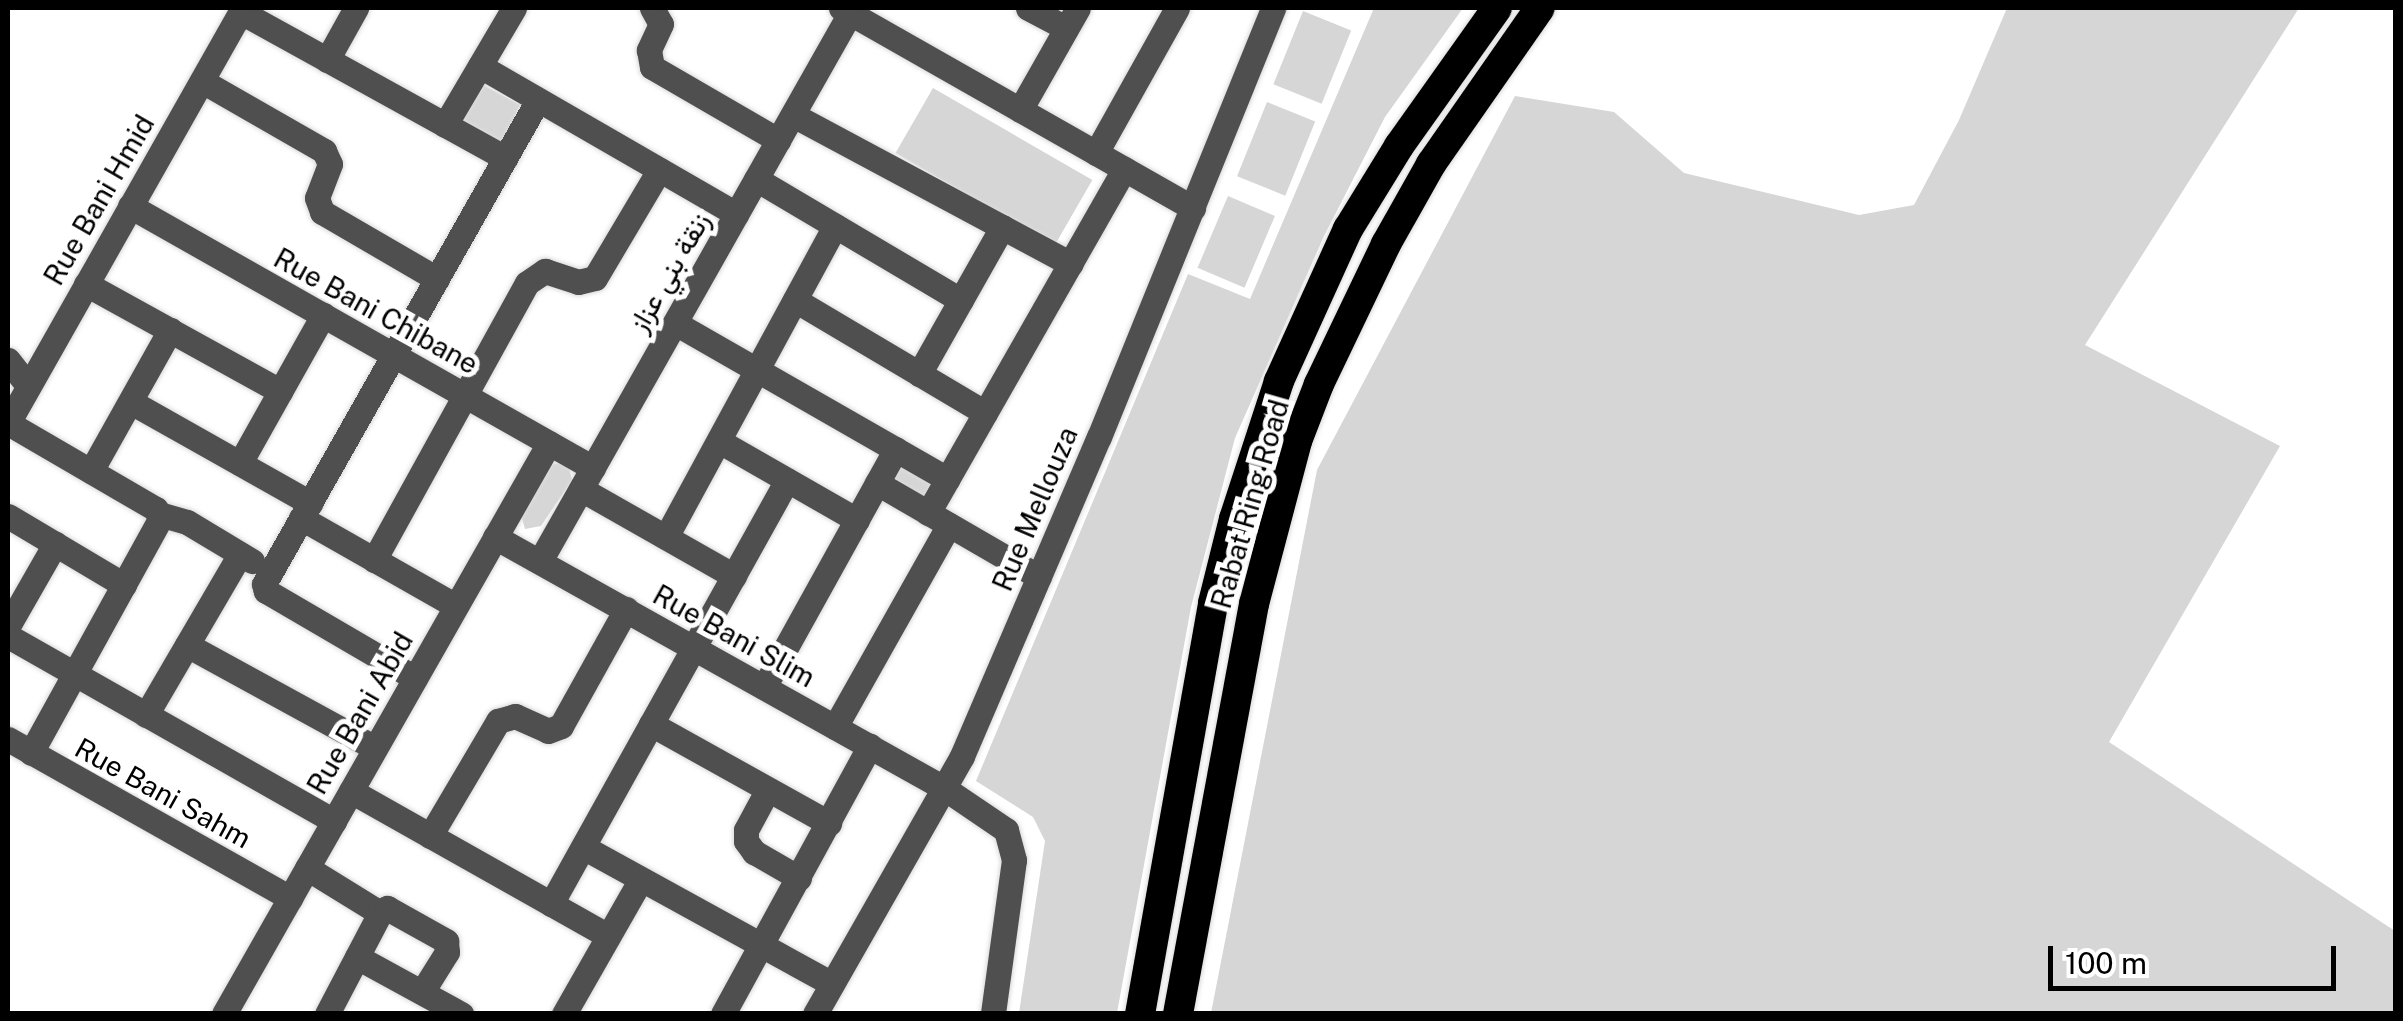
<!DOCTYPE html>
<meta charset="utf-8">
<style>
body{margin:0}
#map{position:relative;width:2403px;height:1021px;overflow:hidden;background:#fff;font-family:"Public Sans",Vazirmatn,sans-serif}
div>[style]{position:absolute}
.green>*{inset:0;background:#d6d6d6;transform-origin:0 0}
.roads{filter:drop-shadow(0 0 2px #dbdbdb) drop-shadow(0 0 2px #dbdbdb)}
.minor>*{height:25px;margin:-12.5px;padding:0 12.5px;transform-origin:12.5px;border-radius:12.5px;background:#4f4f4f}
.highway>*{height:30px;margin:-15px;padding:0 15px;transform-origin:15px;border-radius:15px;background:#000}
span{translate:-50% -50%;white-space:nowrap;text-align:center;line-height:1.15;-webkit-text-stroke:10px #fff;paint-order:stroke}
.street-label{font-size:28px;color:#000}
.frame{position:absolute;inset:0;border:10px solid #000;pointer-events:none}
.scale{position:absolute;left:2048px;top:946px;width:288px;height:45px;box-sizing:border-box;border:5px solid #000;border-top:0;padding-left:12px;font-size:30px;line-height:35px;white-space:nowrap;color:#000;-webkit-text-stroke:8px #fff;paint-order:stroke}
</style>
<div id="map">
<div class="green">
<div style="clip-path:polygon(1374px 8px,1463px 8px,1385px 117px,1324px 236px,1235px 438px,1191px 607px,1117px 1013px,1019px 1013px,1045px 841px,1033px 817px,976px 781px,1188px 274px,1250px 299px)"></div>
<div style="clip-path:polygon(2007px 8px,2299px 8px,2085px 345px,2280px 446px,2109px 742px,2395px 931px,2395px 1013px,1211px 1013px,1317px 470px,1515px 96px,1614px 112px,1684px 173px,1859px 215px,1914px 205px,1959px 120px)"></div>
<div style="left:1303px;top:11px;width:52px;height:79px;rotate:22deg"></div>
<div style="clip-path:polygon(483px 85px,520px 105px,503px 142px,464px 124px,463px 117px)"></div>
<div style="left:933px;top:88px;width:184px;height:75px;rotate:30deg"></div>
<div style="left:1267px;top:102px;width:52px;height:80px;rotate:22deg"></div>
<div style="left:1228px;top:196px;width:51px;height:78px;rotate:23deg"></div>
<div style="clip-path:polygon(560px 463px,569px 468px,572px 480px,541px 526px,525px 529px,521px 515px,551px 465px)"></div>
<div style="clip-path:polygon(900px 465px,931px 483px,928px 494px,921px 497px,894px 482px,892px 473px)"></div>
</div>
<div class="roads">
<div class="minor">
<div style="left:652px;top:8px;width:18px;rotate:61deg"></div>
<div style="left:661px;top:24px;width:29px;rotate:115deg"></div>
<div style="left:649px;top:50px;width:17px;rotate:80deg"></div>
<div style="left:652px;top:67px;width:146px;rotate:30.1deg"></div>
<div style="left:841px;top:8px;width:405px;rotate:29.6deg"></div>
<div style="left:1028px;top:8px;width:43px;rotate:27.8deg"></div>
<div style="left:241px;top:12px;width:302px;rotate:28.9deg"></div>
<div style="left:327px;top:60px;width:60px;rotate:-60.9deg"></div>
<div style="left:480px;top:66px;width:296px;rotate:30deg"></div>
<div style="left:202px;top:81px;width:141px;rotate:29.8deg"></div>
<div style="left:324px;top:151px;width:14px;rotate:65deg"></div>
<div style="left:330px;top:164px;width:36px;rotate:111deg"></div>
<div style="left:317px;top:198px;width:15px;rotate:70deg"></div>
<div style="left:322px;top:212px;width:133px;rotate:30.2deg"></div>
<div style="left:1020px;top:110px;width:117px;rotate:-60.4deg"></div>
<div style="left:793px;top:115px;width:315px;rotate:28.2deg"></div>
<div style="left:445px;top:125px;width:136px;rotate:-59.5deg"></div>
<div style="left:1096px;top:153px;width:166px;rotate:-60.8deg"></div>
<div style="left:756px;top:179px;width:238px;rotate:30.6deg"></div>
<div style="left:130px;top:206px;width:532px;rotate:29.5deg"></div>
<div style="left:86px;top:284px;width:222px;rotate:28.9deg"></div>
<div style="left:795px;top:300px;width:221px;rotate:30.7deg"></div>
<div style="left:675px;top:323px;width:314px;rotate:29.8deg"></div>
<div style="left:8px;top:360px;width:33px;rotate:52deg"></div>
<div style="left:919px;top:374px;width:169px;rotate:-60.5deg"></div>
<div style="left:131px;top:402px;width:206px;rotate:29.4deg"></div>
<div style="left:8px;top:423px;width:477px;rotate:-60.5deg"></div>
<div style="left:8px;top:423px;width:171px;rotate:30.2deg"></div>
<div style="left:156px;top:509px;width:11px;rotate:68deg"></div>
<div style="left:160px;top:519px;width:267px;rotate:118.9deg"></div>
<div style="left:719px;top:441px;width:159px;rotate:29.8deg"></div>
<div style="left:240px;top:463px;width:170px;rotate:-60.7deg"></div>
<div style="left:91px;top:471px;width:162px;rotate:-60.7deg"></div>
<div style="left:877px;top:483px;width:187px;rotate:30.1deg"></div>
<div style="left:581px;top:489px;width:176px;rotate:29.6deg"></div>
<div style="left:928px;top:513px;width:396px;rotate:-60.3deg"></div>
<div style="left:159px;top:514px;width:29px;rotate:16deg"></div>
<div style="left:187px;top:522px;width:76px;rotate:31deg"></div>
<div style="left:8px;top:516px;width:135px;rotate:30.7deg"></div>
<div style="left:301px;top:518px;width:178px;rotate:29.6deg"></div>
<div style="left:495px;top:537px;width:514px;rotate:29.21deg"></div>
<div style="left:944px;top:788px;width:75px;rotate:34.1deg"></div>
<div style="left:1006px;top:830px;width:31px;rotate:75deg"></div>
<div style="left:1014px;top:860px;width:155px;rotate:97.8deg"></div>
<div style="left:666px;top:537px;width:354px;rotate:-61.5deg"></div>
<div style="left:374px;top:560px;width:316px;rotate:-61.1deg"></div>
<div style="left:527px;top:283px;width:22px;rotate:-34deg"></div>
<div style="left:545px;top:271px;width:35px;rotate:18deg"></div>
<div style="left:578px;top:282px;width:17px;rotate:-13deg"></div>
<div style="left:595px;top:278px;width:126px;rotate:-59.3deg"></div>
<div style="left:540px;top:561px;width:630px;rotate:-60.5deg"></div>
<div style="left:8px;top:626px;width:95px;rotate:-60.2deg"></div>
<div style="left:8px;top:636px;width:375px;rotate:29.6deg"></div>
<div style="left:187px;top:645px;width:214px;rotate:28.7deg"></div>
<div style="left:415px;top:678px;width:173px;rotate:-149.7deg"></div>
<div style="left:266px;top:591px;width:7px;rotate:-106deg"></div>
<div style="left:264px;top:584px;width:556px;rotate:-60.49deg"></div>
<div style="left:764px;top:687px;width:272px;rotate:-61deg"></div>
<div style="left:146px;top:715px;width:186px;rotate:-59.7deg"></div>
<div style="left:651px;top:724px;width:204px;rotate:29.1deg"></div>
<div style="left:835px;top:727px;width:232px;rotate:-60.6deg"></div>
<div style="left:8px;top:739px;width:324px;rotate:29.4deg"></div>
<div style="left:351px;top:791px;width:295px;rotate:29.4deg"></div>
<div style="left:767px;top:791px;width:44px;rotate:118.3deg"></div>
<div style="left:746px;top:830px;width:11px;rotate:90deg"></div>
<div style="left:746px;top:841px;width:14px;rotate:54deg"></div>
<div style="left:754px;top:852px;width:52px;rotate:30deg"></div>
<div style="left:430px;top:836px;width:134px;rotate:-59.4deg"></div>
<div style="left:498px;top:721px;width:18px;rotate:-16deg"></div>
<div style="left:515px;top:716px;width:36px;rotate:24deg"></div>
<div style="left:548px;top:731px;width:14px;rotate:-21deg"></div>
<div style="left:561px;top:726px;width:134px;rotate:-60.9deg"></div>
<div style="left:583px;top:847px;width:284px;rotate:28.8deg"></div>
<div style="left:307px;top:868px;width:86px;rotate:31.7deg"></div>
<div style="left:551px;top:904px;width:485px;rotate:-60.9deg"></div>
<div style="left:357px;top:957px;width:119px;rotate:28.7deg"></div>
<div style="left:224px;top:1014px;width:657px;rotate:-60.35deg"></div>
<div style="left:327px;top:1014px;width:116px;rotate:-62.3deg"></div>
<div style="left:381px;top:911px;width:7px;rotate:-27deg"></div>
<div style="left:387px;top:908px;width:68px;rotate:29.2deg"></div>
<div style="left:446px;top:941px;width:11px;rotate:85deg"></div>
<div style="left:447px;top:952px;width:47px;rotate:122deg"></div>
<div style="left:564px;top:1014px;width:155px;rotate:-60.3deg"></div>
<div style="left:723px;top:1014px;width:306px;rotate:-61.3deg"></div>
<div style="left:815px;top:1014px;width:297px;rotate:-60.3deg"></div>
<div style="left:962px;top:756px;width:347px;rotate:-66.8deg"></div>
<div style="left:1099px;top:437px;width:463px;rotate:-67.9deg"></div>
</div>
<div class="highway">
<div style="left:1140px;top:1014px;width:417px;rotate:-79.9deg"></div>
<div style="left:1213px;top:603px;width:87px;rotate:-76deg"></div>
<div style="left:1234px;top:519px;width:145px;rotate:-71.9deg"></div>
<div style="left:1279px;top:381px;width:167px;rotate:-65.6deg"></div>
<div style="left:1348px;top:229px;width:97px;rotate:-58.4deg"></div>
<div style="left:1399px;top:146px;width:169px;rotate:-54.6deg"></div>
<div style="left:1178px;top:1014px;width:417px;rotate:-79.5deg"></div>
<div style="left:1254px;top:604px;width:169px;rotate:-75.2deg"></div>
<div style="left:1297px;top:441px;width:61px;rotate:-68.9deg"></div>
<div style="left:1319px;top:384px;width:155px;rotate:-64.4deg"></div>
<div style="left:1386px;top:244px;width:92px;rotate:-60.6deg"></div>
<div style="left:1431px;top:164px;width:190px;rotate:-55.1deg"></div>
</div>
</div>
<div class="street-label">
<span style="left:99px;top:200px;rotate:-60deg">Rue Bani Hmid</span>
<span style="left:669px;top:272px;rotate:-60deg">زنقة بني عزاز</span>
<span style="left:376px;top:311px;rotate:29deg">Rue Bani Chibane</span>
<span style="left:1250px;top:504px;rotate:-74deg">Rabat Ring Road</span>
<span style="left:1035px;top:509px;rotate:-67deg">Rue Mellouza</span>
<span style="left:734px;top:636px;rotate:29deg">Rue Bani Slim</span>
<span style="left:360px;top:713px;rotate:-60deg">Rue Bani Abid</span>
<span style="left:163px;top:793px;rotate:29deg">Rue Bani Sahm</span>
</div>
<div class="frame"></div>
<div class="scale">100 m</div>
</div>
